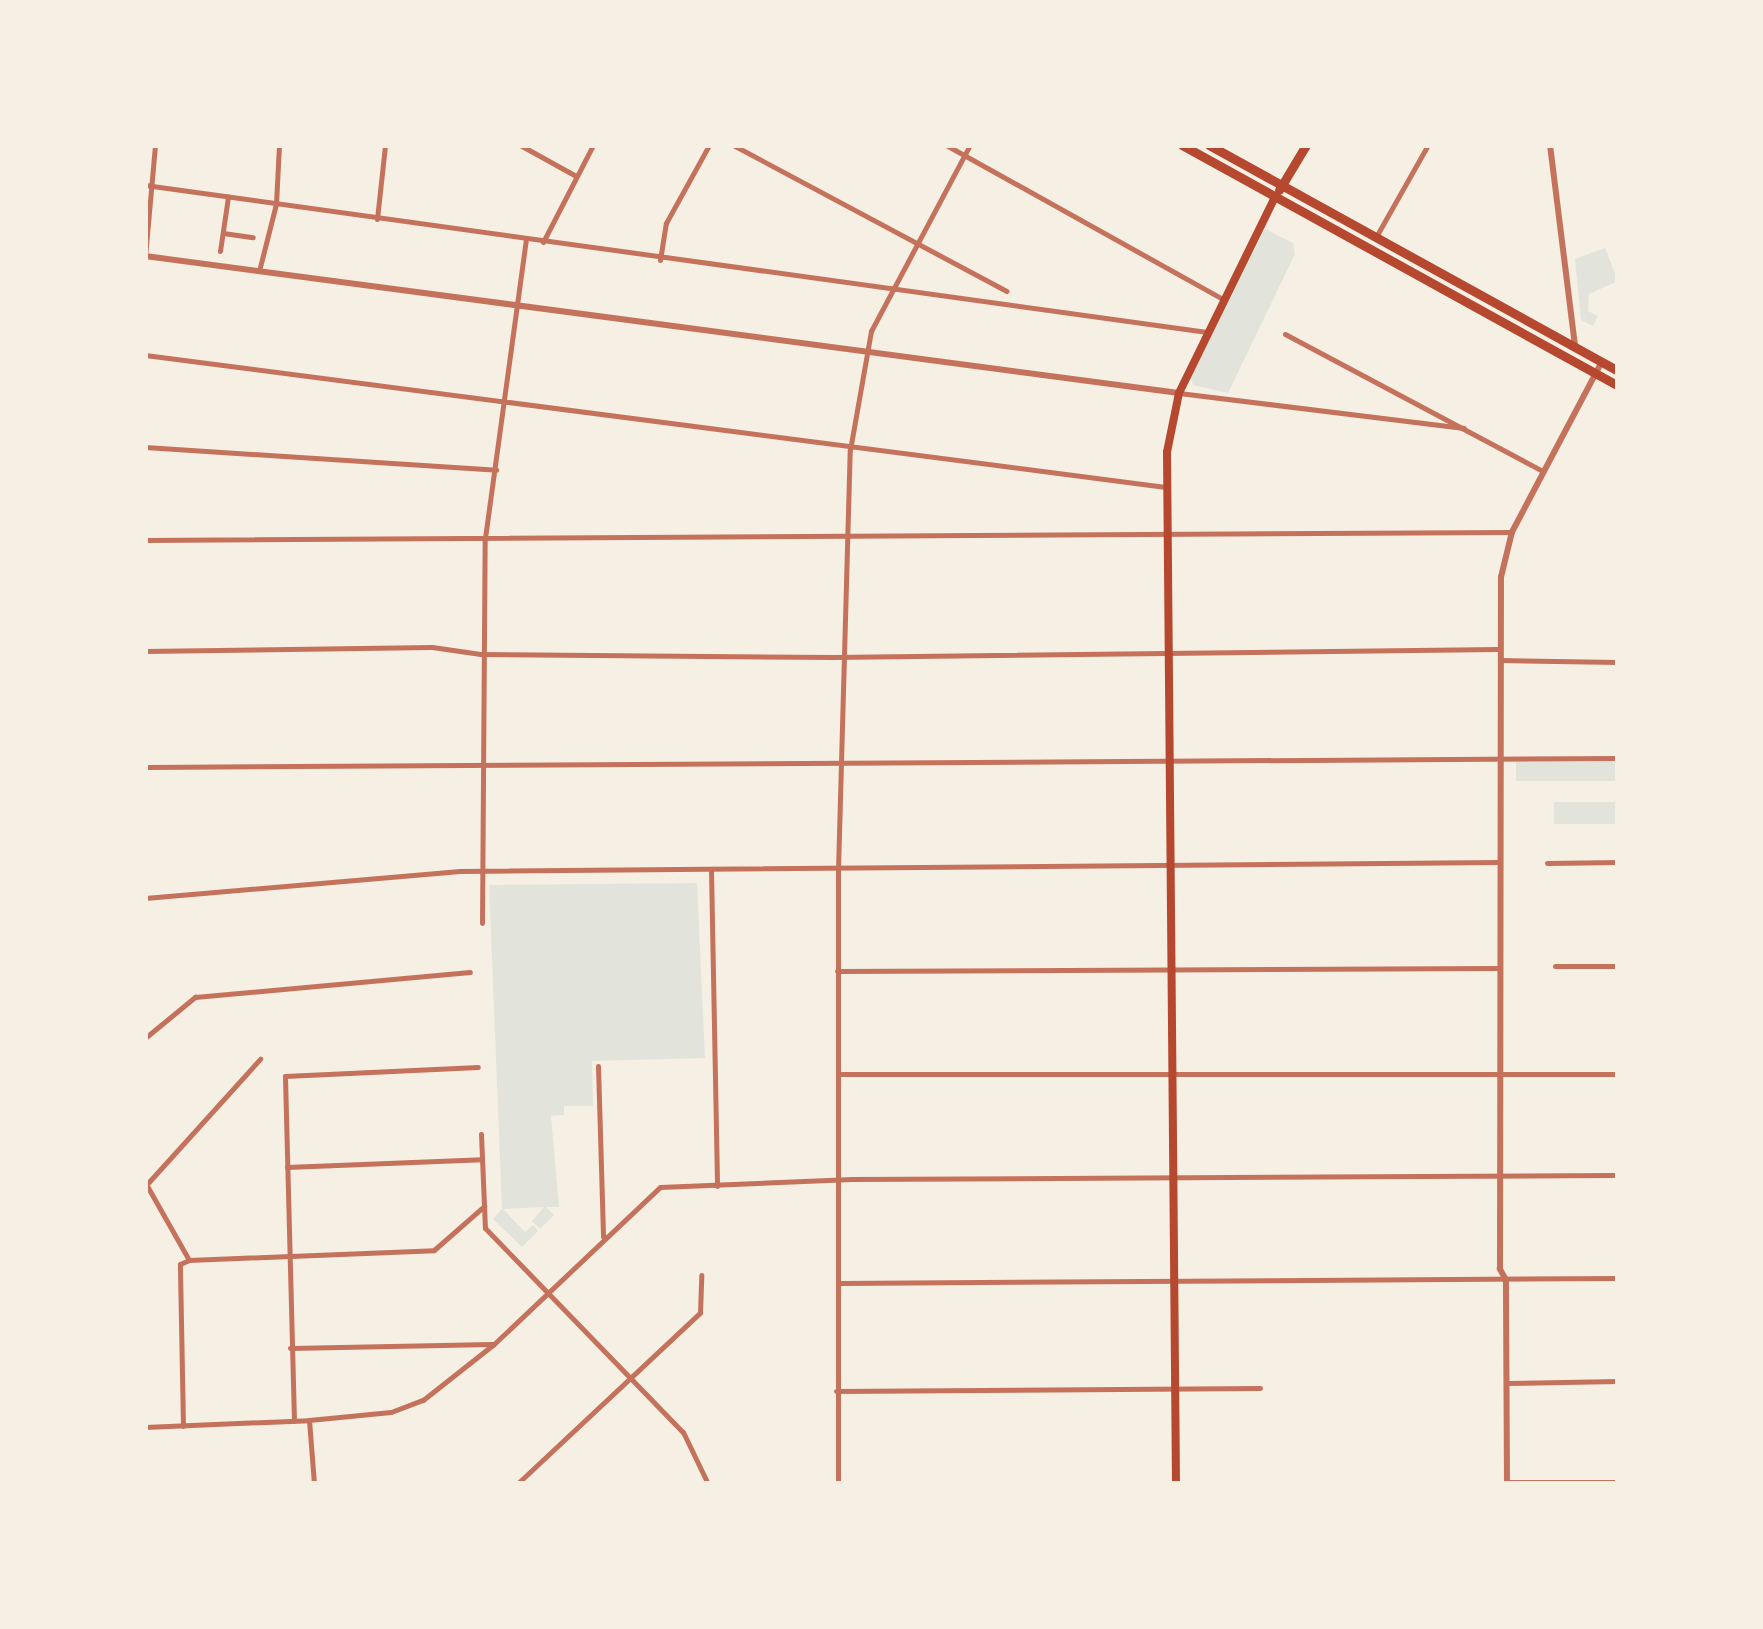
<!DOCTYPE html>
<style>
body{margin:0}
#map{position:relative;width:1763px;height:1629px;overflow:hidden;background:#f6efe4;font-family:Georgia,serif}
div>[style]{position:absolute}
.green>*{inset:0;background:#e2e4dc;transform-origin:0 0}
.minor>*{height:5px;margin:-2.5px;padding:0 2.5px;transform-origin:2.5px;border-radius:2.5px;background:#c5725c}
.tertiary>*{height:6px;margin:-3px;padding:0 3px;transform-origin:3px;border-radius:3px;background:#c5725c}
.secondary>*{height:8px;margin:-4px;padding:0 4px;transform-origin:4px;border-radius:4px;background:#b5482f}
.primary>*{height:9px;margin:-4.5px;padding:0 4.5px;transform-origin:4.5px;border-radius:4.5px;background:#b5482f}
span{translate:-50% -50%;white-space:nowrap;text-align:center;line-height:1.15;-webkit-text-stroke:10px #f6efe4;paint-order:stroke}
.frame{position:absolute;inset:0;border:148px solid #f6efe4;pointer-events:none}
</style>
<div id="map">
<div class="green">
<div style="clip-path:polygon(1265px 229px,1293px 243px,1295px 254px,1228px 393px,1193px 385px,1191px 377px)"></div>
<div style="clip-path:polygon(1605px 248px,1618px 281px,1589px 294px,1588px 311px,1598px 316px,1593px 326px,1581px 320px,1575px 259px)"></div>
<div style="left:1618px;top:760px;width:21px;height:102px;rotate:90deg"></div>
<div style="left:1618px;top:802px;width:22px;height:64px;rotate:90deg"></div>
<div style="clip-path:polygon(697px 883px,705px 1058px,592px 1061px,593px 1106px,564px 1106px,564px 1115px,551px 1116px,559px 1207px,546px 1207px,554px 1215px,540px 1229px,532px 1221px,544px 1207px,503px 1209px,525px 1232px,533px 1225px,538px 1231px,522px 1247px,493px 1219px,502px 1209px,489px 885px)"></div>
</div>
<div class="minor">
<div style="left:520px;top:145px;width:64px;rotate:29deg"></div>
<div style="left:733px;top:145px;width:310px;rotate:28.1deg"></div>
<div style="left:946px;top:145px;width:319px;rotate:29.1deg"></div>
<div style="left:145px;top:185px;width:1072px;rotate:7.88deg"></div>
<div style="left:377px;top:219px;width:74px;rotate:-83.8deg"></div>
<div style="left:223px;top:233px;width:30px;rotate:8deg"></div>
<div style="left:1377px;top:235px;width:103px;rotate:-60.5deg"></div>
<div style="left:543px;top:242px;width:109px;rotate:-62.7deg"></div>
<div style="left:220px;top:251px;width:55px;rotate:-81.6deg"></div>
<div style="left:145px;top:257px;width:112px;rotate:-84.9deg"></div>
<div style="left:660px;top:260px;width:37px;rotate:-81deg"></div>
<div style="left:666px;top:223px;width:89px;rotate:-61.1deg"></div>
<div style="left:259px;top:271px;width:69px;rotate:-75.8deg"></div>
<div style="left:276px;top:204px;width:59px;rotate:-87.1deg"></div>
<div style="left:1285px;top:334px;width:292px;rotate:28deg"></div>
<div style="left:145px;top:355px;width:1029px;rotate:7.37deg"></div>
<div style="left:1179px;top:393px;width:287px;rotate:7deg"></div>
<div style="left:145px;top:447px;width:352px;rotate:3.7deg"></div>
<div style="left:145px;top:540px;width:1367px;rotate:-0.34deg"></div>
<div style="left:145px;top:651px;width:287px;rotate:-0.8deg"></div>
<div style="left:432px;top:647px;width:49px;rotate:8.1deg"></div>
<div style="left:481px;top:654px;width:352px;rotate:0.5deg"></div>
<div style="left:833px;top:657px;width:665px;rotate:-0.69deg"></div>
<div style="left:1501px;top:660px;width:117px;rotate:1deg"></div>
<div style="left:145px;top:767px;width:1473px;rotate:-0.35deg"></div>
<div style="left:1547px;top:863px;width:71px;rotate:-0.8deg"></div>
<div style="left:711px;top:870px;width:316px;rotate:88.9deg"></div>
<div style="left:145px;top:898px;width:316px;rotate:-4.9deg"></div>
<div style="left:460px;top:871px;width:1039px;rotate:-0.5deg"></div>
<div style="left:482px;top:923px;width:385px;rotate:-89.6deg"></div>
<div style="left:485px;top:538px;width:301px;rotate:-82.2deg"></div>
<div style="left:1555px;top:966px;width:63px"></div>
<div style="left:837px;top:971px;width:662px;rotate:-0.26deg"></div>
<div style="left:145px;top:1038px;width:65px;rotate:-39.4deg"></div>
<div style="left:195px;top:997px;width:276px;rotate:-5.2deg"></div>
<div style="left:598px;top:1066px;width:171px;rotate:88.3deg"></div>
<div style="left:839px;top:1074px;width:779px"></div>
<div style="left:481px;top:1134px;width:94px;rotate:87.6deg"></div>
<div style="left:485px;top:1228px;width:284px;rotate:45.9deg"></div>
<div style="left:683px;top:1432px;width:58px;rotate:64.3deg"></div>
<div style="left:287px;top:1167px;width:195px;rotate:-2.3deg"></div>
<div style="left:146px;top:1184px;width:87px;rotate:60.5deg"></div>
<div style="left:147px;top:1184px;width:169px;rotate:-47.9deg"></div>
<div style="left:189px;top:1260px;width:245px;rotate:-2.3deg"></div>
<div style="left:434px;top:1250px;width:67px;rotate:-41.3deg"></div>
<div style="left:839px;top:1283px;width:779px;rotate:-0.37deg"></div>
<div style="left:290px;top:1348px;width:202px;rotate:-1.1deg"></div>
<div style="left:1506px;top:1383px;width:112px;rotate:-1deg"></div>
<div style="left:836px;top:1391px;width:424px;rotate:-0.4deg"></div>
<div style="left:309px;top:1420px;width:64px;rotate:85.5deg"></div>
<div style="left:294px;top:1421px;width:345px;rotate:-91.5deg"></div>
<div style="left:285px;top:1076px;width:193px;rotate:-2.7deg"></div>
<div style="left:183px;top:1426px;width:162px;rotate:-91.1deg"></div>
<div style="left:180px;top:1264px;width:10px;rotate:-24deg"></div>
<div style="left:145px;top:1427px;width:164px;rotate:-2.4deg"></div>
<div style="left:309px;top:1420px;width:82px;rotate:-5.6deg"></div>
<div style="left:391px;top:1412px;width:34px;rotate:-21deg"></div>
<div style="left:423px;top:1400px;width:90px;rotate:-38.3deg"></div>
<div style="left:494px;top:1344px;width:228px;rotate:-43.4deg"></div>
<div style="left:660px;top:1187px;width:192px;rotate:-2.4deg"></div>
<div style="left:852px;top:1179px;width:766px;rotate:-0.3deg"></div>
<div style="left:1507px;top:1482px;width:111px"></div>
<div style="left:517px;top:1484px;width:250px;rotate:-43.1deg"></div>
<div style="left:700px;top:1313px;width:38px;rotate:-88deg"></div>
<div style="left:838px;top:1484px;width:614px;rotate:-90deg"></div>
<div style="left:838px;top:870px;width:420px;rotate:-88.4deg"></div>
<div style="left:850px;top:450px;width:121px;rotate:-80deg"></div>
<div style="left:871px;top:331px;width:211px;rotate:-62deg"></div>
</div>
<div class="tertiary">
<div style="left:1550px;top:145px;width:204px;rotate:82.9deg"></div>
<div style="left:145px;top:256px;width:1043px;rotate:7.55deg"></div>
<div style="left:1507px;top:1484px;width:204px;rotate:-90.3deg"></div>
<div style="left:1506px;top:1280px;width:13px;rotate:-119deg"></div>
<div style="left:1500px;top:1269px;width:692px;rotate:-89.92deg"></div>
<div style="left:1501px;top:577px;width:46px;rotate:-76.3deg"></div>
<div style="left:1512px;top:532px;width:191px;rotate:-62.2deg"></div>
</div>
<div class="secondary">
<div style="left:1176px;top:1484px;width:1032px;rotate:-90.5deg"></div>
<div style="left:1167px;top:452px;width:60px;rotate:-78.5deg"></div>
<div style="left:1179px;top:393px;width:218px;rotate:-63.9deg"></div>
</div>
<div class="primary">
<div style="left:1182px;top:145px;width:498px;rotate:28.9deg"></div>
<div style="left:1209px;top:145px;width:467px;rotate:28.9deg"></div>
<div style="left:1279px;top:190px;width:52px;rotate:-59deg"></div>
</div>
<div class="frame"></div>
</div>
